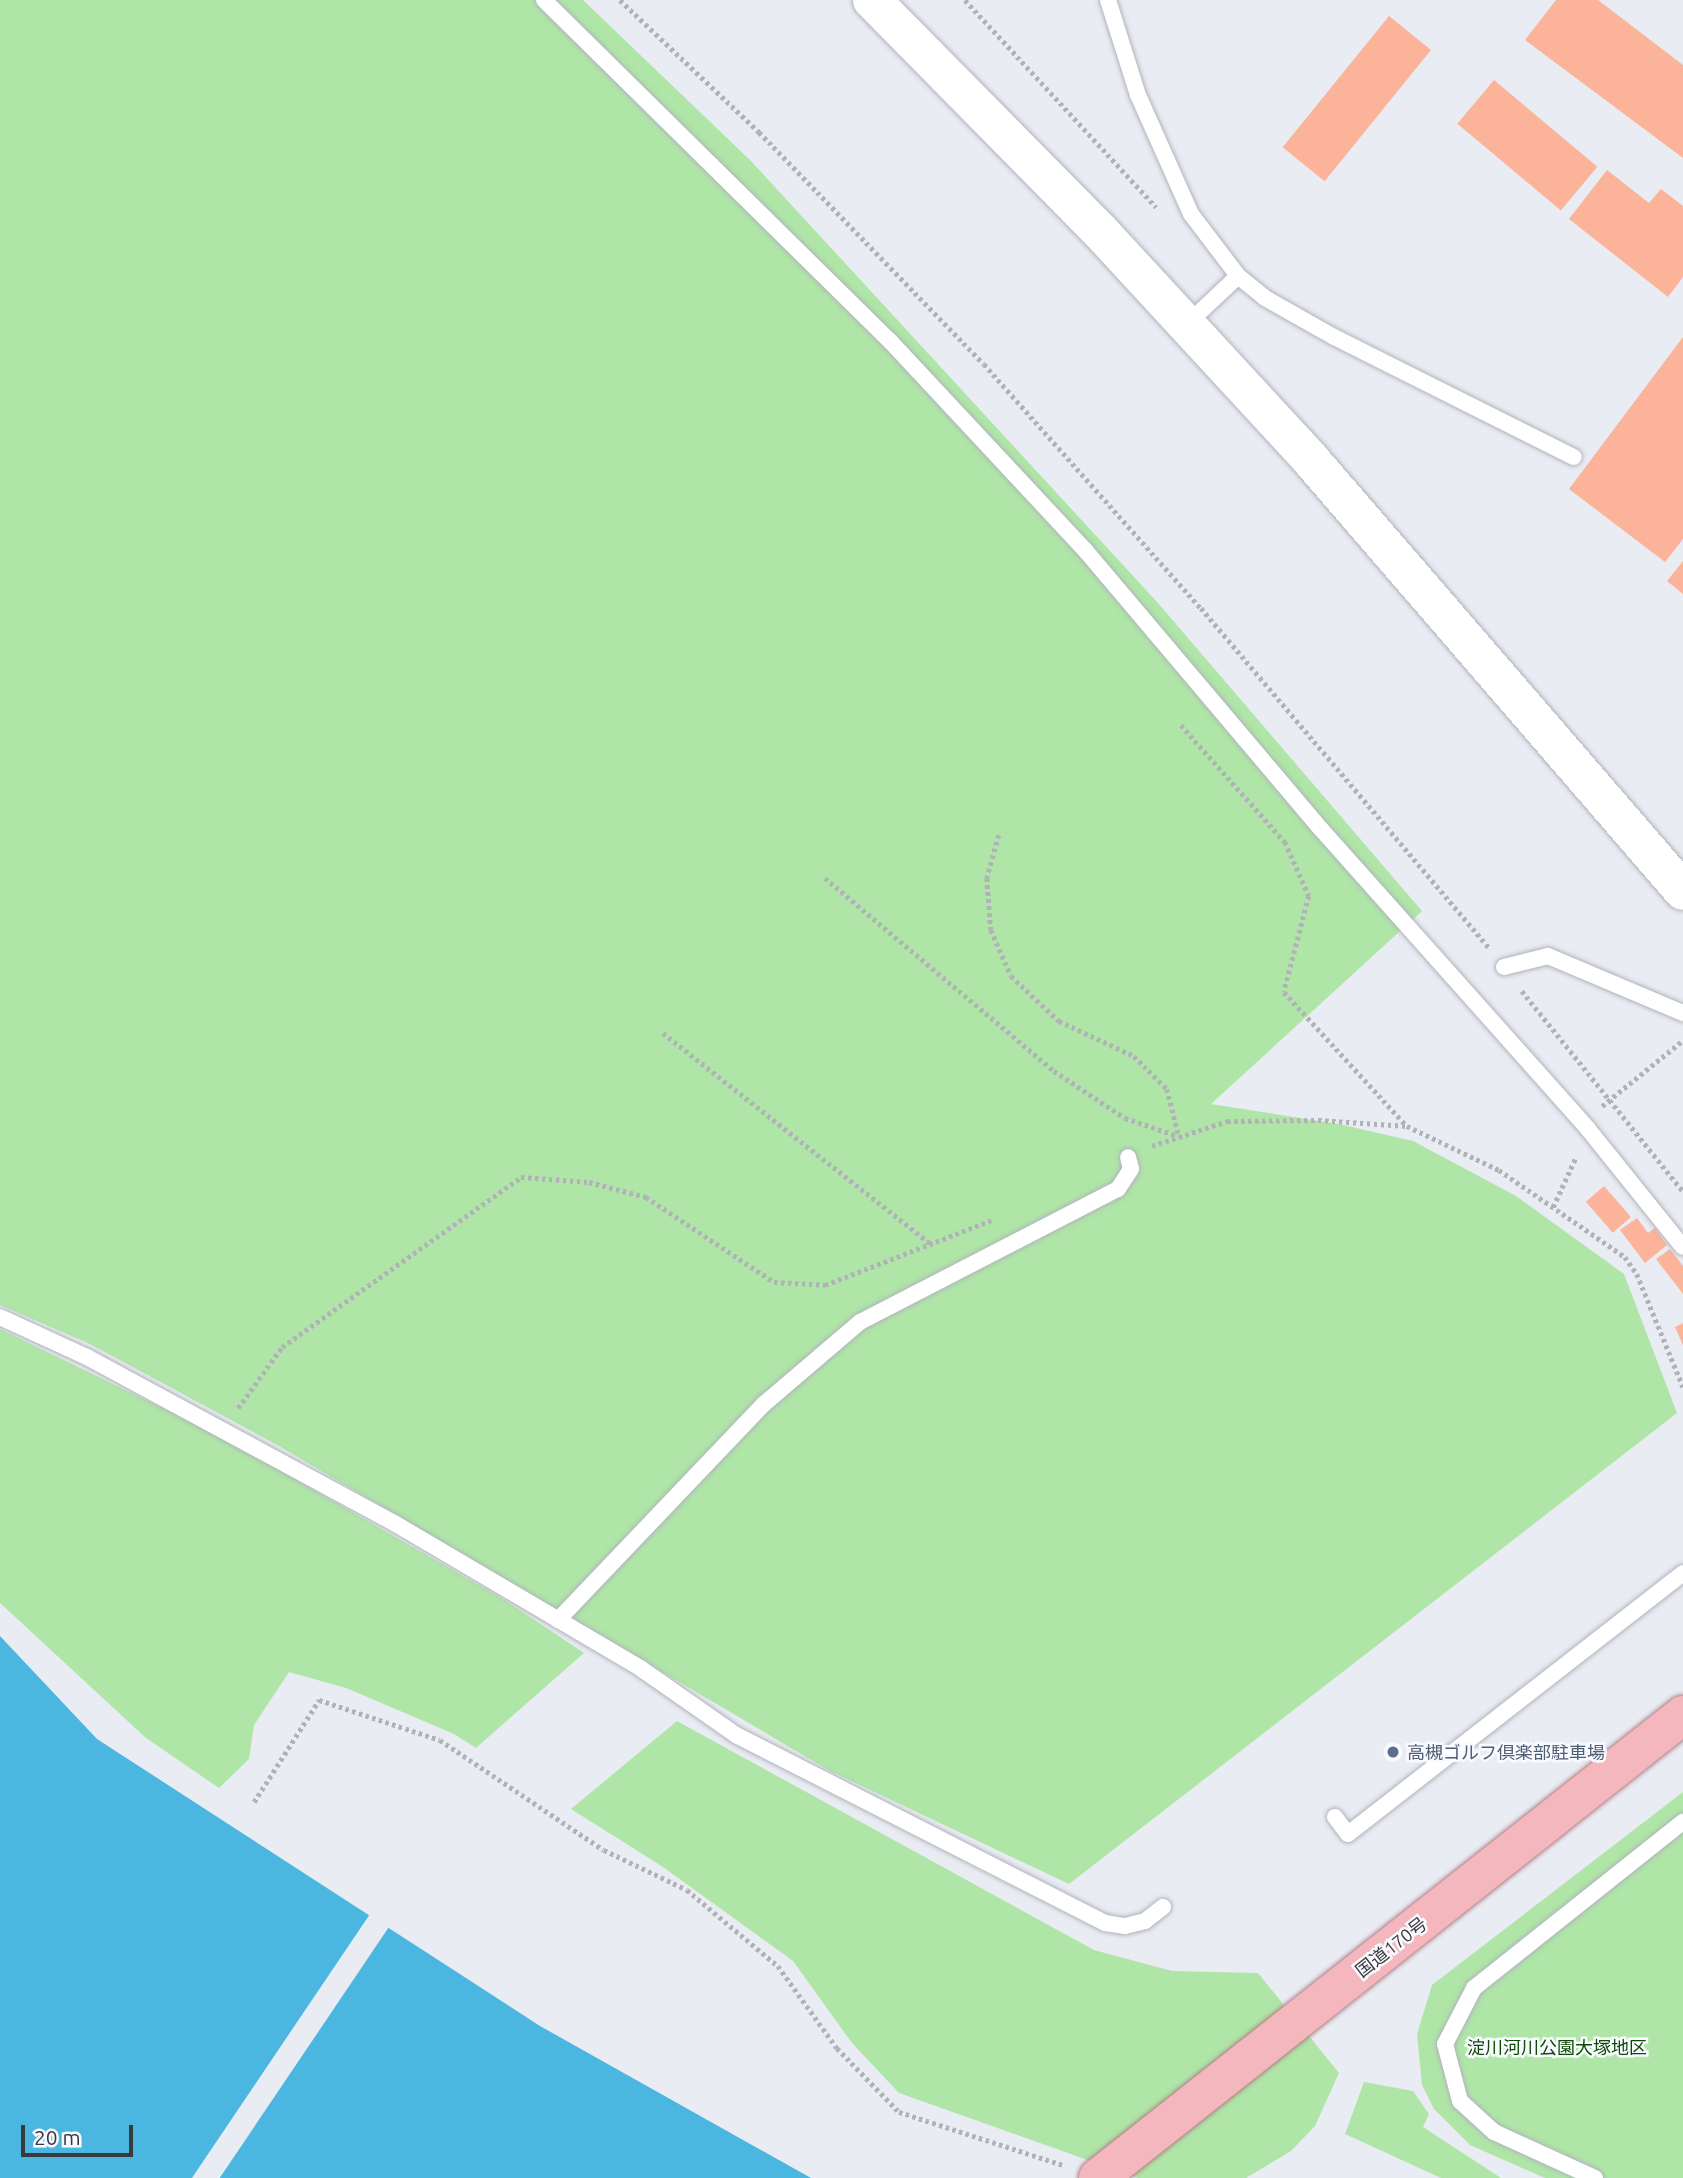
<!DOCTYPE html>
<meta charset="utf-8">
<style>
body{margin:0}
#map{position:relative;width:1683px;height:2178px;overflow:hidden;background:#eaecf4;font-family:Ubuntu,"Noto Sans JP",sans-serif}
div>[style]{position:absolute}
.green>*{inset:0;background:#afe6a7}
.water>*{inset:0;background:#4bb7e1}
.pier>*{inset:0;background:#eaecf4;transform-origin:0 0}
.building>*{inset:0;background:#fbb399;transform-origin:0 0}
.path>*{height:4.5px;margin-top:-2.25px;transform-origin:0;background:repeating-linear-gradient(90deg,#b0b2b8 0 3.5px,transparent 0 7px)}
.roads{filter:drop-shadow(0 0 2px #b1b3bb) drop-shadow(0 0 2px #b1b3bb)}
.service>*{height:16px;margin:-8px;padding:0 8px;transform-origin:8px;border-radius:8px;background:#fff}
.tertiary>*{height:38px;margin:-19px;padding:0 19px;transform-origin:19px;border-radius:19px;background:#fff}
.bridges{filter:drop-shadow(0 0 2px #b18086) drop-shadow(0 0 2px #b18086)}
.trunk-bridge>*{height:38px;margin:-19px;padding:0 19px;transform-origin:19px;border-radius:19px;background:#f4b7be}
.dots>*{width:19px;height:19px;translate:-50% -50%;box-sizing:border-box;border:4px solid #f9faff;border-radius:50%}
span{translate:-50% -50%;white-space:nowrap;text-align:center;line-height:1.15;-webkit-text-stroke:5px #f9faff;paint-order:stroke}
.service-label{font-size:18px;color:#4e5e75}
.left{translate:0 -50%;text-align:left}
.street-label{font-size:18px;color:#393a3d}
.park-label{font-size:18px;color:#0d4b04}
.scale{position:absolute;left:21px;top:2125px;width:112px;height:32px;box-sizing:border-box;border:4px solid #393a3d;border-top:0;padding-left:9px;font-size:21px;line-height:24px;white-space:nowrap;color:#393a3d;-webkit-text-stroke:5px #f9faff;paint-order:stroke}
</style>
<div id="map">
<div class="green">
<div style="clip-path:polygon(0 0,583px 0,751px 161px,1158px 603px,1422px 911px,1211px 1104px,1339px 1124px,1413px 1141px,1516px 1196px,1624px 1274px,1677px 1413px,1069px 1884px,830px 1771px,279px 1446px,90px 1344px,0 1305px)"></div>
<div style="clip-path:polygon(0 1329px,222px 1437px,503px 1599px,584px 1653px,476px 1748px,454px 1734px,346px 1688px,289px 1672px,254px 1725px,249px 1759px,219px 1788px,146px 1738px,0 1603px)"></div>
<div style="clip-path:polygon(677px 1721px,1094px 1950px,1172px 1971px,1258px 1973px,1339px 2073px,1315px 2126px,1291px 2151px,1246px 2178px,1138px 2178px,899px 2093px,852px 2043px,793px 1961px,663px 1867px,571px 1809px)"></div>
<div style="clip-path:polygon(1683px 1792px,1683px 2178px,1545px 2178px,1470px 2145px,1434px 2109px,1422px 2085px,1417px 2034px,1432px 1985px)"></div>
<div style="clip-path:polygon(1364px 2082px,1413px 2091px,1429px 2114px,1423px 2127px,1501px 2178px,1441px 2178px,1345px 2134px)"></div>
</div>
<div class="water">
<div style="clip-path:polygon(0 1636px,97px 1739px,540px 2026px,811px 2178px,0 2178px)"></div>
</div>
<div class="pier">
<div style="left:370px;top:1914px;width:23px;height:386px;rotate:34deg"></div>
</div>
<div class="building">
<div style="clip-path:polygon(1556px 0,1598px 0,1683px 65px,1683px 158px,1525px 40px)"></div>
<div style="left:1389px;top:16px;width:54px;height:169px;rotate:39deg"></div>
<div style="left:1494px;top:80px;width:135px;height:57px;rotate:40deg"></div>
<div style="clip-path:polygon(1607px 170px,1649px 203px,1661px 189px,1683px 206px,1683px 277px,1668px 297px,1569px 219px)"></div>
<div style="clip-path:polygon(1683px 337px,1683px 539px,1665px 562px,1569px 489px)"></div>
<div style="clip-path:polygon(1683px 561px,1683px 594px,1667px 581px)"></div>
<div style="left:1604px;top:1186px;width:41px;height:24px;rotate:49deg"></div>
<div style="clip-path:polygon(1637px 1218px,1648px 1233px,1655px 1228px,1667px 1245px,1645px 1263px,1620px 1230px)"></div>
<div style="clip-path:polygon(1670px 1249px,1683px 1266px,1683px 1294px,1656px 1259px)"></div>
<div style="clip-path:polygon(1683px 1323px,1683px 1345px,1675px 1327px)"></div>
</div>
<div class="path">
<div style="left:620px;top:0;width:192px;rotate:43.5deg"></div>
<div style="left:759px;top:132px;width:323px;rotate:45.9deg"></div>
<div style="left:984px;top:364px;width:327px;rotate:48.4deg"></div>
<div style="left:1201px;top:608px;width:446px;rotate:49.7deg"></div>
<div style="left:965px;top:0;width:282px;rotate:47.3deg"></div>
<div style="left:1181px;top:725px;width:157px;rotate:48.4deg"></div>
<div style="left:1285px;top:842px;width:59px;rotate:66deg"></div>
<div style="left:1309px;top:896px;width:99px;rotate:104.6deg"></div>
<div style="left:1284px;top:992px;width:182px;rotate:47.5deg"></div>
<div style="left:999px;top:835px;width:45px;rotate:105.6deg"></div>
<div style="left:987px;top:878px;width:52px;rotate:85.6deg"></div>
<div style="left:991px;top:930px;width:50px;rotate:66.5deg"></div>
<div style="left:1011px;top:976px;width:66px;rotate:43.2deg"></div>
<div style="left:1059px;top:1021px;width:83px;rotate:25deg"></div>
<div style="left:1134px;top:1056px;width:47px;rotate:45deg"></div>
<div style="left:1167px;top:1089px;width:49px;rotate:75.7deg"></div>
<div style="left:825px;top:878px;width:299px;rotate:40.1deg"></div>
<div style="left:1054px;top:1071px;width:85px;rotate:33.5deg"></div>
<div style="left:1125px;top:1118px;width:56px;rotate:18.8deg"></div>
<div style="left:1522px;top:991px;width:257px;rotate:51.2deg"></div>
<div style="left:663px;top:1033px;width:342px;rotate:38.2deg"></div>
<div style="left:1602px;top:1106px;width:103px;rotate:-39.1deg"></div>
<div style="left:1152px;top:1146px;width:79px;rotate:-18.4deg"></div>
<div style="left:1227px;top:1121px;width:91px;rotate:-0.6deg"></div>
<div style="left:1318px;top:1120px;width:89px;rotate:3.9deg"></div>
<div style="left:1407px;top:1126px;width:102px;rotate:25.6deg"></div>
<div style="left:1499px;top:1170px;width:153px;rotate:34.6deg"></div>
<div style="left:1625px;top:1257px;width:21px;rotate:55deg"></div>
<div style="left:1637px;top:1274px;width:122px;rotate:67.8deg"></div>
<div style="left:1553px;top:1207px;width:55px;rotate:-65.3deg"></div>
<div style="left:238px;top:1408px;width:75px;rotate:-54.2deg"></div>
<div style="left:282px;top:1347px;width:293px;rotate:-35.4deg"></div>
<div style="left:521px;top:1177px;width:68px;rotate:4.2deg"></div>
<div style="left:589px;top:1182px;width:59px;rotate:14.7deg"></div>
<div style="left:646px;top:1197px;width:154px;rotate:33.6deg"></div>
<div style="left:774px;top:1282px;width:51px;rotate:3.4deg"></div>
<div style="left:825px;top:1285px;width:179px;rotate:-21.3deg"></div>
<div style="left:254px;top:1802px;width:121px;rotate:-57.5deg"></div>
<div style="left:319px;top:1700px;width:127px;rotate:18.3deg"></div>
<div style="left:440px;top:1740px;width:197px;rotate:33.9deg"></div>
<div style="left:604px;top:1850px;width:92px;rotate:25.7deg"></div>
<div style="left:687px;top:1890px;width:119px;rotate:39.9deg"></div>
<div style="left:778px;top:1966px;width:101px;rotate:54.3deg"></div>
<div style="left:837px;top:2048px;width:89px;rotate:45.9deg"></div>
<div style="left:899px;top:2112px;width:172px;rotate:17.9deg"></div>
</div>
<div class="roads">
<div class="service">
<div style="left:544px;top:0;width:486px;rotate:44.6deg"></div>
<div style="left:890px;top:341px;width:286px;rotate:47deg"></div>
<div style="left:1085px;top:550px;width:364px;rotate:49.8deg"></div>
<div style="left:1320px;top:828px;width:403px;rotate:48.3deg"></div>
<div style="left:1588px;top:1129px;width:151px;rotate:51.2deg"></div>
<div style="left:1108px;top:0;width:100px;rotate:72.5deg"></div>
<div style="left:1138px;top:95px;width:130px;rotate:66deg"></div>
<div style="left:1191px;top:214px;width:78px;rotate:52.8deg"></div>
<div style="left:1238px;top:276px;width:35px;rotate:39deg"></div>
<div style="left:1265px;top:298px;width:79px;rotate:29.5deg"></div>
<div style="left:1334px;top:337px;width:268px;rotate:26.6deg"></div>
<div style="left:1186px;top:325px;width:71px;rotate:-43.3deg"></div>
<div style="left:1504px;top:967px;width:45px;rotate:-14deg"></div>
<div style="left:1548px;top:956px;width:147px;rotate:22.9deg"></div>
<div style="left:0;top:1317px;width:96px;rotate:24.7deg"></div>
<div style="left:87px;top:1357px;width:349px;rotate:28.4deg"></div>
<div style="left:394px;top:1523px;width:286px;rotate:30.5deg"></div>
<div style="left:640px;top:1668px;width:117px;rotate:34.9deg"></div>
<div style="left:736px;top:1735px;width:414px;rotate:27deg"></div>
<div style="left:1105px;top:1923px;width:20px;rotate:9deg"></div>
<div style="left:1125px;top:1926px;width:21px;rotate:-14deg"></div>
<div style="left:1145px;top:1921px;width:23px;rotate:-38deg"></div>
<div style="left:558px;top:1620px;width:298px;rotate:-46.4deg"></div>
<div style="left:764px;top:1404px;width:126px;rotate:-40.5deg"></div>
<div style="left:860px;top:1322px;width:290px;rotate:-27.3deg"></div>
<div style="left:1118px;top:1189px;width:24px;rotate:-57deg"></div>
<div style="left:1131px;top:1169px;width:12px;rotate:-104deg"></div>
<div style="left:1335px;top:1817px;width:21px;rotate:53deg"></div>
<div style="left:1348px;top:1834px;width:425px;rotate:-37.9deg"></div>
<div style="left:1595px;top:2178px;width:111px;rotate:-155.5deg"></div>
<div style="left:1494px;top:2132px;width:46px;rotate:-137.6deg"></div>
<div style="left:1460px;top:2101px;width:59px;rotate:-104.7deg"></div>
<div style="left:1445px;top:2044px;width:63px;rotate:-62.6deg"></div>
<div style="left:1474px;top:1988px;width:267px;rotate:-38.5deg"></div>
</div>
<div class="tertiary">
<div style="left:872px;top:0;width:325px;rotate:45.4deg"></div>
<div style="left:1100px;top:231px;width:311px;rotate:47.3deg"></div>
<div style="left:1311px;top:460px;width:569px;rotate:49.2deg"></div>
</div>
</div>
<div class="bridges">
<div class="trunk-bridge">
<div style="left:1098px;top:2178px;width:746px;rotate:-38.36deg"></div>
</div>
</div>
<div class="dots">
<div style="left:1393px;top:1752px;background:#5c6f8a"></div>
</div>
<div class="service-label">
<span class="left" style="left:1407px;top:1752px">高槻ゴルフ倶楽部駐車場</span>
</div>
<div class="street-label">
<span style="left:1391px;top:1947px;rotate:-38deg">国道170号</span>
</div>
<div class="park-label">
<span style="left:1557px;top:2047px">淀川河川公園大塚地区</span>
</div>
<div class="scale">20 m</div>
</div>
